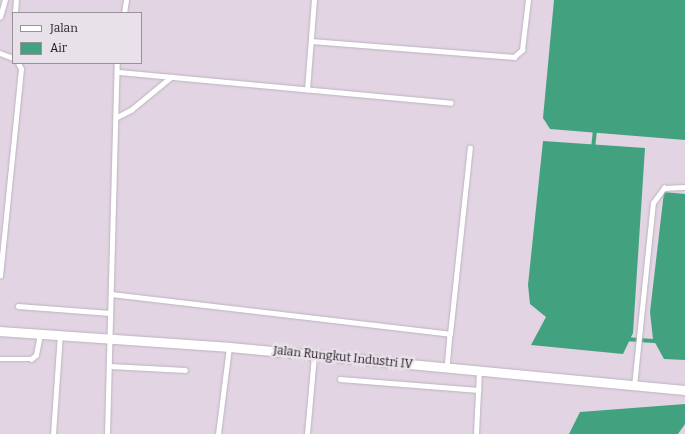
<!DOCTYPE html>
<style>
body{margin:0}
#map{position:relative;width:685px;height:434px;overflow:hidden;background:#e9e1ea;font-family:Bitter,serif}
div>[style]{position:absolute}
.built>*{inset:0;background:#e2d4e3}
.water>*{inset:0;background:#42a17f}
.stream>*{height:3.5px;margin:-1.75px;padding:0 1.75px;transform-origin:1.75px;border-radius:1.75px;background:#42a17f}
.roads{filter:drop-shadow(0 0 1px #bbb3bc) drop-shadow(0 0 1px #bbb3bc)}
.lane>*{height:4.5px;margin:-2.25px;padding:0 2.25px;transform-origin:2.25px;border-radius:2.25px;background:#fff}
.street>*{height:9px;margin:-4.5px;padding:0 4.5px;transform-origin:4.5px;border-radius:4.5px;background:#fff}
span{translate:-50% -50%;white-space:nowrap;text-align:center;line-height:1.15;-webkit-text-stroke:4px #e9e1ea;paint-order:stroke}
.street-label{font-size:12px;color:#1c191c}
.legend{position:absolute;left:12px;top:12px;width:130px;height:52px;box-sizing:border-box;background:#e9e1ea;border:1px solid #979198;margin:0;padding:5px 7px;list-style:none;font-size:12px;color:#1c191c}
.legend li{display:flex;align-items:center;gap:8px;height:20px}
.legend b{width:20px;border:1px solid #979198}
</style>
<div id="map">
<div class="built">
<div style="clip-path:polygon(evenodd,0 0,685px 0,685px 434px,0 434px,0 0,13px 13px,141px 13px,141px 63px,13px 63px,13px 13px)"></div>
</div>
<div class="water">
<div style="clip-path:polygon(554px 0,685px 0,685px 140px,550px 129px,543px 118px)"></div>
<div style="clip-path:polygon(543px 141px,645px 148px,633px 333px,623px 354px,531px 345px,546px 317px,530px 304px,528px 285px)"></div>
<div style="clip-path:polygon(664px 192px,685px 194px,685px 360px,664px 359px,653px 339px,650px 312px)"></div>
<div style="clip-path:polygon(685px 404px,685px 424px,678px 434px,569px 434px,580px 412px)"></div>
</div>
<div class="stream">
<div style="left:593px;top:149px;width:20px;rotate:-84deg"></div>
<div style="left:625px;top:339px;width:32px;rotate:4deg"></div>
</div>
<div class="roads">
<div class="lane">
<div style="left:15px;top:13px;width:13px;rotate:-86deg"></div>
<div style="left:124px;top:13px;width:13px;rotate:-81deg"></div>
<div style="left:0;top:17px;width:18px;rotate:-74deg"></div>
<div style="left:311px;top:41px;width:204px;rotate:4.5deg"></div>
<div style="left:514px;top:57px;width:11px;rotate:-41deg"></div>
<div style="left:522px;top:50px;width:50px;rotate:-83.2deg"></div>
<div style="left:0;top:53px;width:14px;rotate:21deg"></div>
<div style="left:119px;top:72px;width:333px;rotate:5.3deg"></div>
<div style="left:307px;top:90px;width:90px;rotate:-85.6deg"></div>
<div style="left:117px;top:117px;width:16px;rotate:-27deg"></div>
<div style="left:131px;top:110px;width:52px;rotate:-39.5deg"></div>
<div style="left:0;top:276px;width:208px;rotate:-84.2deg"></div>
<div style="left:21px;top:69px;width:7px;rotate:-117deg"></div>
<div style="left:111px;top:294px;width:341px;rotate:6.7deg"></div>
<div style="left:450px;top:334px;width:34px;rotate:95deg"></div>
<div style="left:18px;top:306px;width:92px;rotate:4.4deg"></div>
<div style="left:450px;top:334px;width:187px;rotate:-83.9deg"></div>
<div style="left:0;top:359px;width:31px"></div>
<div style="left:31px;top:359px;width:6px;rotate:-39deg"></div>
<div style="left:36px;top:355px;width:20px;rotate:-79deg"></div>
<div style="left:110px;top:366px;width:75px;rotate:3.1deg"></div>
<div style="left:340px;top:379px;width:139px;rotate:4.5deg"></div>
<div style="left:634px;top:386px;width:184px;rotate:-84.1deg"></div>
<div style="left:653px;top:203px;width:19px;rotate:-54deg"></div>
<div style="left:664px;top:188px;width:21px;rotate:-3deg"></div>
<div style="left:53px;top:434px;width:99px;rotate:-86deg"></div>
<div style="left:107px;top:434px;width:371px;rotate:-88.5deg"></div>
<div style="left:218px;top:434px;width:88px;rotate:-82.8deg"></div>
<div style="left:307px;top:434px;width:79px;rotate:-84.9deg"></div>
<div style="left:476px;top:434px;width:63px;rotate:-87.3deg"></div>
</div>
<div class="street">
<div style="left:0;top:331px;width:230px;rotate:4deg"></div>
<div style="left:229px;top:347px;width:458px;rotate:5.4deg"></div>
</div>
</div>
<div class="street-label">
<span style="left:343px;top:358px;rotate:6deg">Jalan Rungkut Industri IV</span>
</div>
<ul class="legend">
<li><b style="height:5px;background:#fff"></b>Jalan</li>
<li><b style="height:11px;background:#42a17f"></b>Air</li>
</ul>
</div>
